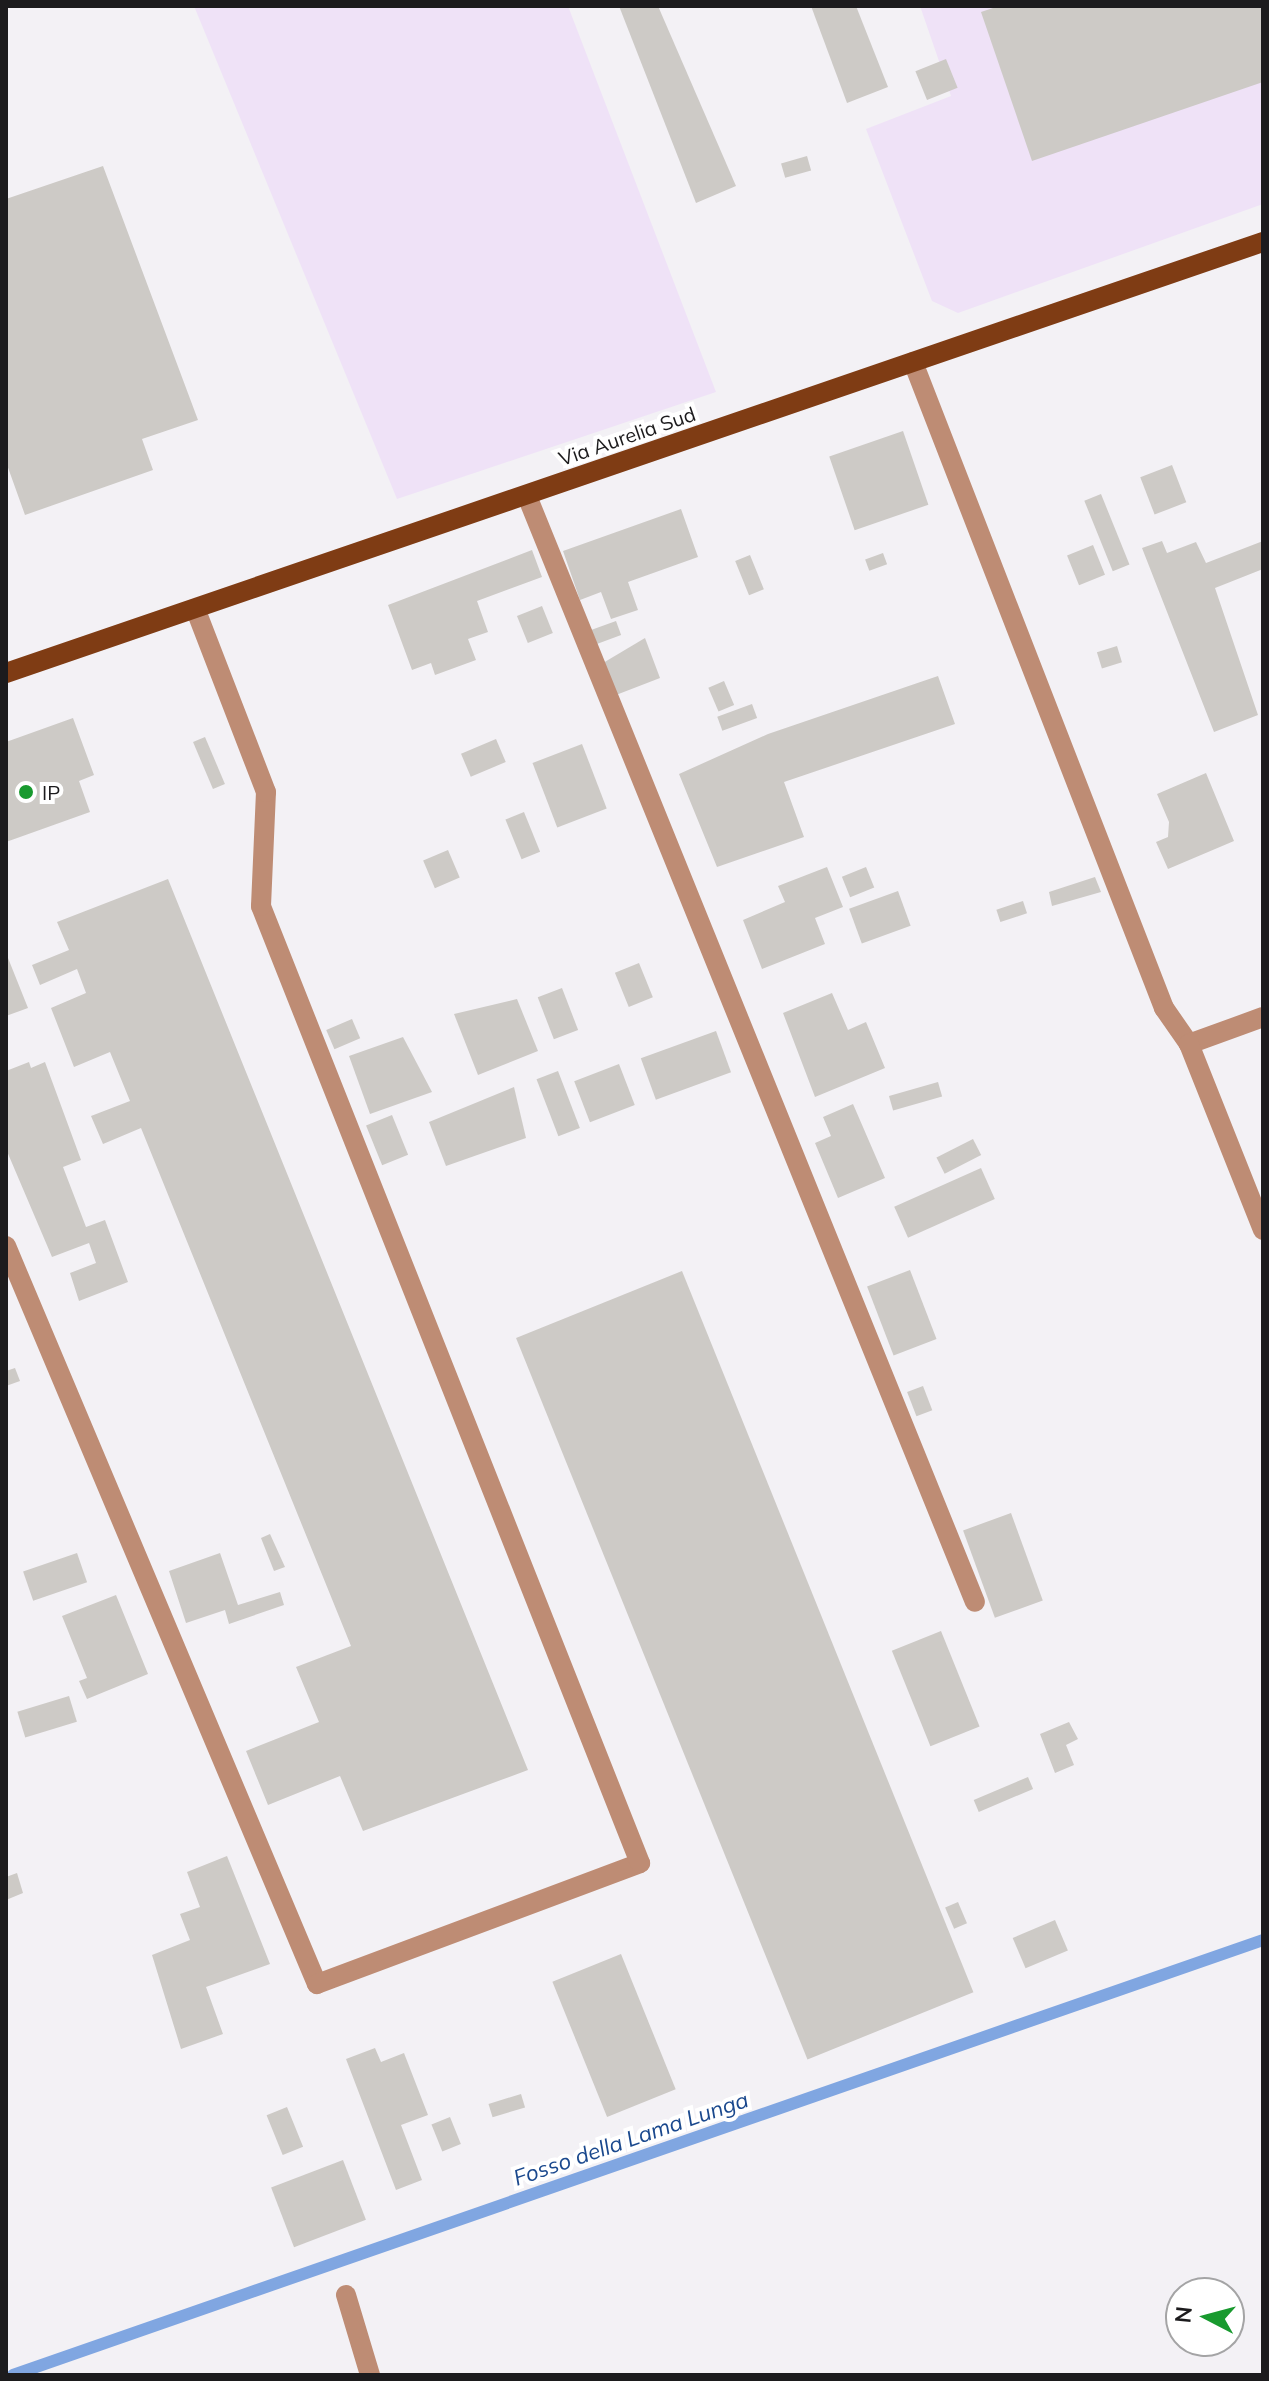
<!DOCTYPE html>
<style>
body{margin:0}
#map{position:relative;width:1269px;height:2381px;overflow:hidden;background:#f3f1f5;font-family:Mulish,sans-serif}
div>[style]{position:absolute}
.industrial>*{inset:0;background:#efe2f7}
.stream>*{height:12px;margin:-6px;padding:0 6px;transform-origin:6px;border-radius:6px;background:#80a6e1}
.building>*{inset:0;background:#cdcac6;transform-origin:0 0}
.minor>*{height:20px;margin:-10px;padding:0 10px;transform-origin:10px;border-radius:10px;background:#be8c74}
.major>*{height:20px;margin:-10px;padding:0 10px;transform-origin:10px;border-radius:10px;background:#7f3c14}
.dots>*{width:22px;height:22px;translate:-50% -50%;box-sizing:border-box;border:4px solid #fff;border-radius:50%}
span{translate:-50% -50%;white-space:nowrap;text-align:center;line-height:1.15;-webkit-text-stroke:8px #fff;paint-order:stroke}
.street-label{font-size:20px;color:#1c1b1d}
.poi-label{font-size:20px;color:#1c1b1d}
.left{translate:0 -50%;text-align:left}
.water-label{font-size:22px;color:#1a488d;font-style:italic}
.frame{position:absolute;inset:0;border:8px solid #1c1b1d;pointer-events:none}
.north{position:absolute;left:1165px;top:2277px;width:80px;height:80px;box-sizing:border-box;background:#fff;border:2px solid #a4a4a5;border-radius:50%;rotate:276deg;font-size:22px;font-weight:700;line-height:32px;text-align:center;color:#1c1b1d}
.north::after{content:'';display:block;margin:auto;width:28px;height:36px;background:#199a2f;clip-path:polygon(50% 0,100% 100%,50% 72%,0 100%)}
</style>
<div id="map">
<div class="industrial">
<div style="clip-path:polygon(194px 6px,568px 6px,716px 392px,397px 499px)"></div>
<div style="clip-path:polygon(920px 6px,1263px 6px,1263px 204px,958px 313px,932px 301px,866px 129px,951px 96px)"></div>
</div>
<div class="stream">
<div style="left:13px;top:2375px;width:1324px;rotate:-19.19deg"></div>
</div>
<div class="building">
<div style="clip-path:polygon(619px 6px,658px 6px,736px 186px,696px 203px)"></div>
<div style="clip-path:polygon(811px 6px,856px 6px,888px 87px,847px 103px)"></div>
<div style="clip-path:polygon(999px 6px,1263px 6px,1263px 82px,1032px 161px,981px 12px)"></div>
<div style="left:946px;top:59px;width:31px;height:33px;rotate:68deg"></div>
<div style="left:807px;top:156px;width:15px;height:27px;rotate:74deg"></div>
<div style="clip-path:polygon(103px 166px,198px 420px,142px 439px,153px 470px,25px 515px,6px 462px,6px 199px)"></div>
<div style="left:903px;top:431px;width:78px;height:78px;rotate:71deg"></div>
<div style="left:1172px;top:465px;width:40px;height:34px;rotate:69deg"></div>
<div style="left:1101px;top:494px;width:76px;height:18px;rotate:68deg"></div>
<div style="clip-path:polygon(681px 509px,698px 557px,628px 582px,638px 610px,611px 619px,601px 592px,580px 600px,563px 551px)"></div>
<div style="clip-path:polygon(1162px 541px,1167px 553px,1196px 542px,1206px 563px,1263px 541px,1263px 569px,1215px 588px,1258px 715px,1214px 732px,1142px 548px)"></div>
<div style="left:1093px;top:545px;width:32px;height:28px;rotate:68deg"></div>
<div style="clip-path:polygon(532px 550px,542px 577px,477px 601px,488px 632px,468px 639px,476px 660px,435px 675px,431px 663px,412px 670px,388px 605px)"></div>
<div style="left:883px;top:553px;width:12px;height:19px;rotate:70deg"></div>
<div style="left:750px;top:555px;width:37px;height:16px;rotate:68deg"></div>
<div style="left:542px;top:606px;width:29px;height:27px;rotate:68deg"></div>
<div style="left:616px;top:621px;width:15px;height:28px;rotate:70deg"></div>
<div style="clip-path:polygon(645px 638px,660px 678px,616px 695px,603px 663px)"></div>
<div style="left:1117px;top:646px;width:17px;height:21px;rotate:73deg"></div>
<div style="clip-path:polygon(938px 676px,955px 724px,784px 782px,804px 837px,717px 867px,679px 774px,768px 734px)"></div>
<div style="left:724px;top:681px;width:26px;height:17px;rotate:67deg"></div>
<div style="left:752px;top:704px;width:15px;height:37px;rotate:70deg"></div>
<div style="clip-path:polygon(73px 718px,94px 775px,79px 781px,90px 812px,6px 842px,6px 742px)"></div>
<div style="left:205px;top:737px;width:51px;height:13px;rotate:67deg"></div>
<div style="left:496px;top:739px;width:25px;height:38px;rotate:67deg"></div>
<div style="left:582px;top:744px;width:69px;height:53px;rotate:69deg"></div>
<div style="clip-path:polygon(1206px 773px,1234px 841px,1168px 869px,1156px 842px,1168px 837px,1169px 822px,1157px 794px)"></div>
<div style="left:524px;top:812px;width:43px;height:20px;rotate:68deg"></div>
<div style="left:448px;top:850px;width:30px;height:27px;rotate:67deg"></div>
<div style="clip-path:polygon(827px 867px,843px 907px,815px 918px,825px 944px,762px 969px,743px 920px,785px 902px,778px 886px)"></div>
<div style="left:866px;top:867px;width:22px;height:26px;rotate:68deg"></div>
<div style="clip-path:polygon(1095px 877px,1101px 892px,1052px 906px,1049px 892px)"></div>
<div style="clip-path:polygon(168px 879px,528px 1770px,363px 1831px,340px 1776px,268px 1805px,246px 1751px,319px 1722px,296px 1667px,351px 1646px,141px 1128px,103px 1144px,91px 1116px,130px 1101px,110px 1052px,74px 1067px,51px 1008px,86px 993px,77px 969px,40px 985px,32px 965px,69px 950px,57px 922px)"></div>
<div style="left:898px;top:891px;width:37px;height:52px;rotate:70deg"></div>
<div style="left:1023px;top:901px;width:13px;height:28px;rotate:72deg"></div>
<div style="clip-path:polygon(6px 953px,28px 1008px,6px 1016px)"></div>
<div style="left:639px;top:963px;width:37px;height:26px;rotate:68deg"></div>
<div style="left:562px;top:988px;width:45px;height:26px;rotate:69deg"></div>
<div style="clip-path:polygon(832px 993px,848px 1030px,866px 1022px,885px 1068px,815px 1097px,783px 1013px)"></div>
<div style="clip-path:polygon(517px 999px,538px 1051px,478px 1075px,454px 1014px)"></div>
<div style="left:352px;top:1019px;width:21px;height:28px;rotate:67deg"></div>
<div style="left:716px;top:1031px;width:44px;height:80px;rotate:70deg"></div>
<div style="clip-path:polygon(403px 1037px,432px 1092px,370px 1114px,349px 1056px)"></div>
<div style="clip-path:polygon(29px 1062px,31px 1068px,45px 1062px,81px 1160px,63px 1167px,86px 1227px,105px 1220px,128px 1282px,79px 1301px,70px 1273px,96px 1263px,89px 1243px,52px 1257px,6px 1149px,6px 1071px)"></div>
<div style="left:619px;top:1064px;width:44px;height:48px;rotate:69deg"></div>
<div style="left:558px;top:1071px;width:61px;height:23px;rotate:69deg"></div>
<div style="left:938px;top:1082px;width:15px;height:51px;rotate:74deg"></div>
<div style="clip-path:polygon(514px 1087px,526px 1138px,446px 1166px,429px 1122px)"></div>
<div style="clip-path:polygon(853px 1104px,885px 1178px,838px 1198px,815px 1143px,831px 1136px,823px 1117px)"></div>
<div style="left:392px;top:1115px;width:43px;height:28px;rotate:68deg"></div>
<div style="left:973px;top:1139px;width:18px;height:41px;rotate:63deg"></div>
<div style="left:981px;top:1168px;width:34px;height:95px;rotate:66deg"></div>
<div style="left:910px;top:1270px;width:74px;height:46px;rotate:69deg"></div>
<div style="left:682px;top:1271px;width:778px;height:179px;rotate:68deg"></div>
<div style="clip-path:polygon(15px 1368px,20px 1381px,6px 1386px,6px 1371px)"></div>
<div style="left:923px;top:1386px;width:26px;height:17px;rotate:69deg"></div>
<div style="left:1011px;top:1513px;width:93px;height:51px;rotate:70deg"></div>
<div style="clip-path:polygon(270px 1534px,285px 1567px,274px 1571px,261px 1538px)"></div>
<div style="left:77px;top:1553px;width:31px;height:57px;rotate:71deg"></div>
<div style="clip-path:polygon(220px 1553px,238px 1605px,280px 1592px,284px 1605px,229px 1624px,225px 1610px,186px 1623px,169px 1571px)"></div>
<div style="clip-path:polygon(116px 1595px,148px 1674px,87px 1699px,79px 1681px,87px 1678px,62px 1616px)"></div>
<div style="left:941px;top:1631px;width:103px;height:53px;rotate:68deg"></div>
<div style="left:69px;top:1696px;width:27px;height:54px;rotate:73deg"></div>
<div style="clip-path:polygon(1069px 1722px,1078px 1739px,1066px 1745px,1074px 1765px,1055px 1773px,1040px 1734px)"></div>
<div style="left:1028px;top:1777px;width:13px;height:59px;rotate:67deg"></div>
<div style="clip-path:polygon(227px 1856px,270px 1964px,206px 1987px,223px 2034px,181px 2049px,152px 1955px,190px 1940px,180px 1914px,200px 1907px,187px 1872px)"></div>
<div style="clip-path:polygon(17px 1873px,23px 1893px,6px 1900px,6px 1877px)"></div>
<div style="left:958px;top:1902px;width:23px;height:14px;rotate:67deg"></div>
<div style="left:1055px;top:1920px;width:33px;height:46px;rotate:67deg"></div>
<div style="left:621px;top:1954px;width:146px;height:74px;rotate:68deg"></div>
<div style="clip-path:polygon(375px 2048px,381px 2062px,404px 2053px,428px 2115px,401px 2125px,422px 2180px,396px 2190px,346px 2059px)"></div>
<div style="left:521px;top:2094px;width:14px;height:34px;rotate:73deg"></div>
<div style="left:287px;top:2107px;width:43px;height:22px;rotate:68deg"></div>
<div style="left:450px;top:2117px;width:29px;height:20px;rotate:68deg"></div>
<div style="left:343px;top:2160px;width:64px;height:77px;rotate:69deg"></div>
</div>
<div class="minor">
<div style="left:913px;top:362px;width:693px;rotate:68.77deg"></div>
<div style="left:1164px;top:1008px;width:44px;rotate:55.2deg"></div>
<div style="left:527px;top:496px;width:1193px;rotate:67.95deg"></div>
<div style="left:1263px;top:1017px;width:79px;rotate:160deg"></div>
<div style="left:1189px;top:1044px;width:200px;rotate:68.3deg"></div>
<div style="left:6px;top:1246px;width:801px;rotate:67.15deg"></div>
<div style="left:317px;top:1984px;width:345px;rotate:-20.5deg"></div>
<div style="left:640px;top:1863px;width:1029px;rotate:-111.61deg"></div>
<div style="left:261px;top:906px;width:114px;rotate:-87.5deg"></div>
<div style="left:266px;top:792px;width:194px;rotate:-111.1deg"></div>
<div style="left:346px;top:2295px;width:84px;rotate:73.3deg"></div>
</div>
<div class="major">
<div style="left:6px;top:673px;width:1329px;rotate:-18.93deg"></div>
</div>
<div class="dots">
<div style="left:26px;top:792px;background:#199a2f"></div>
</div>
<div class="street-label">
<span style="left:627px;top:436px;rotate:-19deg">Via Aurelia Sud</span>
</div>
<div class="poi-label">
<span class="left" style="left:42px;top:792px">IP</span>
</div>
<div class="water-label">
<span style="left:631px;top:2139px;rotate:-19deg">Fosso della Lama Lunga</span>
</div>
<div class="frame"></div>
<div class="north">N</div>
</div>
